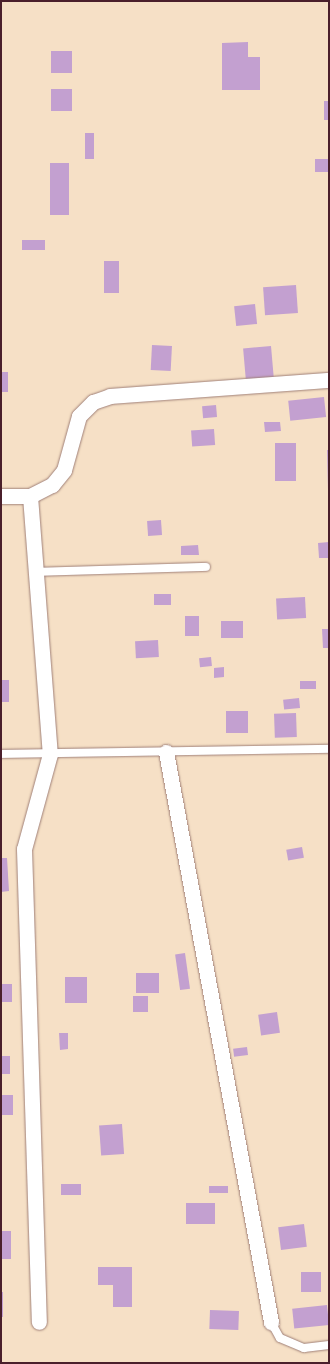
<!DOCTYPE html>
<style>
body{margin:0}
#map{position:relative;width:330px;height:1364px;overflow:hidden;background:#f6e0c6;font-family:Alegreya,serif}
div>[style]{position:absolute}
.building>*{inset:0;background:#c3a0d0;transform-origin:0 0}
.roads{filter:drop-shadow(0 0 1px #a08078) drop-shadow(0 0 1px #a08078)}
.service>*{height:8px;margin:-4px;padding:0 4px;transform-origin:4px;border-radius:4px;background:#fff}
.minor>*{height:15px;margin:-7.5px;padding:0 7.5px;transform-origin:7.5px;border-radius:7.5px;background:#fff}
span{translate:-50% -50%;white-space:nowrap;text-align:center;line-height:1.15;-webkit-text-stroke:3px #fcf5e5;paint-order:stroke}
.frame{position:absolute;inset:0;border:2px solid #4a1f2b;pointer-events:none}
</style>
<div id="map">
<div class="building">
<div style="clip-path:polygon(248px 42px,248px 57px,260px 57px,260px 90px,222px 90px,222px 43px)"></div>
<div style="left:51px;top:51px;width:21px;height:22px"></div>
<div style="left:51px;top:89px;width:21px;height:22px"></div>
<div style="left:324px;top:101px;width:5px;height:19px"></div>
<div style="left:85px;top:133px;width:9px;height:26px"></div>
<div style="left:315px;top:159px;width:14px;height:13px"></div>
<div style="left:50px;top:163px;width:19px;height:52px"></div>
<div style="left:22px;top:240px;width:23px;height:10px"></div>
<div style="left:104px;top:261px;width:15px;height:32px"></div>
<div style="left:296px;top:285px;width:28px;height:33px;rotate:86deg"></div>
<div style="left:255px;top:304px;width:20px;height:21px;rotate:84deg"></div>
<div style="left:152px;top:345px;width:20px;height:25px;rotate:3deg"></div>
<div style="left:271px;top:346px;width:32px;height:28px;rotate:85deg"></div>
<div style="left:1px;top:372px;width:7px;height:20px"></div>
<div style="left:324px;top:397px;width:20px;height:36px;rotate:84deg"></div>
<div style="left:216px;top:405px;width:12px;height:14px;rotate:85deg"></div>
<div style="clip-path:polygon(264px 422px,280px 422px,281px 431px,265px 432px)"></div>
<div style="left:214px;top:429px;width:16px;height:23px;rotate:86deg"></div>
<div style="left:275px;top:443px;width:21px;height:38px"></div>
<div style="clip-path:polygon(327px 450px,329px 450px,329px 490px,328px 490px)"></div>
<div style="left:161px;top:520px;width:15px;height:14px;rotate:86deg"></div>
<div style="clip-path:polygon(329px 542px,329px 558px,319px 558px,318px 543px)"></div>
<div style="clip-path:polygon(198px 545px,199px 555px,181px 555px,181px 546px)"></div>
<div style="left:154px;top:594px;width:17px;height:11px"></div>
<div style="left:305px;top:597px;width:21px;height:29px;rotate:87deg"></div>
<div style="left:199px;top:616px;width:20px;height:14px;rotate:90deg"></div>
<div style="left:221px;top:621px;width:22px;height:17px"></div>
<div style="clip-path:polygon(322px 629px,329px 629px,329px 648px,323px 648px)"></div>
<div style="left:158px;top:640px;width:17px;height:23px;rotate:87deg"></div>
<div style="left:211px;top:657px;width:9px;height:12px;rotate:84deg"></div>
<div style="clip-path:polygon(224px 667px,224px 677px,214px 678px,214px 668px)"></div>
<div style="left:1px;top:680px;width:8px;height:22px"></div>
<div style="left:316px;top:681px;width:8px;height:16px;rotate:90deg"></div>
<div style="left:299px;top:698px;width:10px;height:16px;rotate:84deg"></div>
<div style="left:226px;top:711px;width:22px;height:22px"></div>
<div style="left:296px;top:713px;width:24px;height:22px;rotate:88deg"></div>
<div style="left:302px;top:847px;width:11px;height:16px;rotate:80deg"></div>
<div style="clip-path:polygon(1px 858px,7px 858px,9px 891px,1px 892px)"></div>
<div style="left:185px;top:953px;width:36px;height:10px;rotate:82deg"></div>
<div style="left:136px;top:973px;width:23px;height:20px"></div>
<div style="left:87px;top:977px;width:26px;height:22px;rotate:90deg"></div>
<div style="left:1px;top:984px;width:11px;height:18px"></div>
<div style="left:148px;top:996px;width:16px;height:15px;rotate:90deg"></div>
<div style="left:277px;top:1012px;width:21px;height:19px;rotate:82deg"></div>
<div style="clip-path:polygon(59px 1033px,68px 1033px,68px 1049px,60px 1050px)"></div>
<div style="left:247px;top:1047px;width:8px;height:14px;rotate:83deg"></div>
<div style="left:1px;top:1056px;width:9px;height:18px"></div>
<div style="left:1px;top:1095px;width:12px;height:20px"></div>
<div style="left:122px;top:1124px;width:30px;height:23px;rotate:86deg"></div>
<div style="left:81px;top:1184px;width:11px;height:20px;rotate:90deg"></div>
<div style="left:209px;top:1186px;width:19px;height:7px"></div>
<div style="left:186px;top:1203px;width:29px;height:21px"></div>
<div style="left:304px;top:1224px;width:23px;height:26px;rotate:83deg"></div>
<div style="left:1px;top:1231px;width:10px;height:28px"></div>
<div style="clip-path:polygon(98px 1267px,132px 1267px,132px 1307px,113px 1307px,113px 1285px,98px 1285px)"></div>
<div style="left:301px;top:1272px;width:20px;height:20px"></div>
<div style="left:1px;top:1292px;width:2px;height:25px"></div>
<div style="left:327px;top:1305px;width:20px;height:35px;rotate:84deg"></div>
<div style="left:210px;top:1310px;width:29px;height:19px;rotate:2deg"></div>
</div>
<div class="roads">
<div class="service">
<div style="left:36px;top:572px;width:170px;rotate:-1.7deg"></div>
<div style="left:1px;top:754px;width:328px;rotate:-0.9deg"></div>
<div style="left:271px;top:1322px;width:18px;rotate:61deg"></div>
<div style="left:280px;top:1338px;width:26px;rotate:23deg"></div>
<div style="left:304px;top:1348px;width:25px;rotate:-7deg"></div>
</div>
<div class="minor">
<div style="left:1px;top:496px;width:29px"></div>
<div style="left:30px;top:496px;width:25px;rotate:-27deg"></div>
<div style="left:52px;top:485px;width:19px;rotate:-51deg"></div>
<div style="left:64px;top:470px;width:56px;rotate:-74.5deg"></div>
<div style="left:79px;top:416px;width:20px;rotate:-45deg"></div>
<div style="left:93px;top:402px;width:18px;rotate:-19deg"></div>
<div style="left:110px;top:396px;width:220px;rotate:-4.2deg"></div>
<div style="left:30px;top:496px;width:259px;rotate:85.6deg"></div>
<div style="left:50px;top:754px;width:98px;rotate:105.3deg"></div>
<div style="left:24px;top:849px;width:473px;rotate:88.2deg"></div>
<div style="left:166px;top:752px;width:580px;rotate:79.56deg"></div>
</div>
</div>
<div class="frame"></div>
</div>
